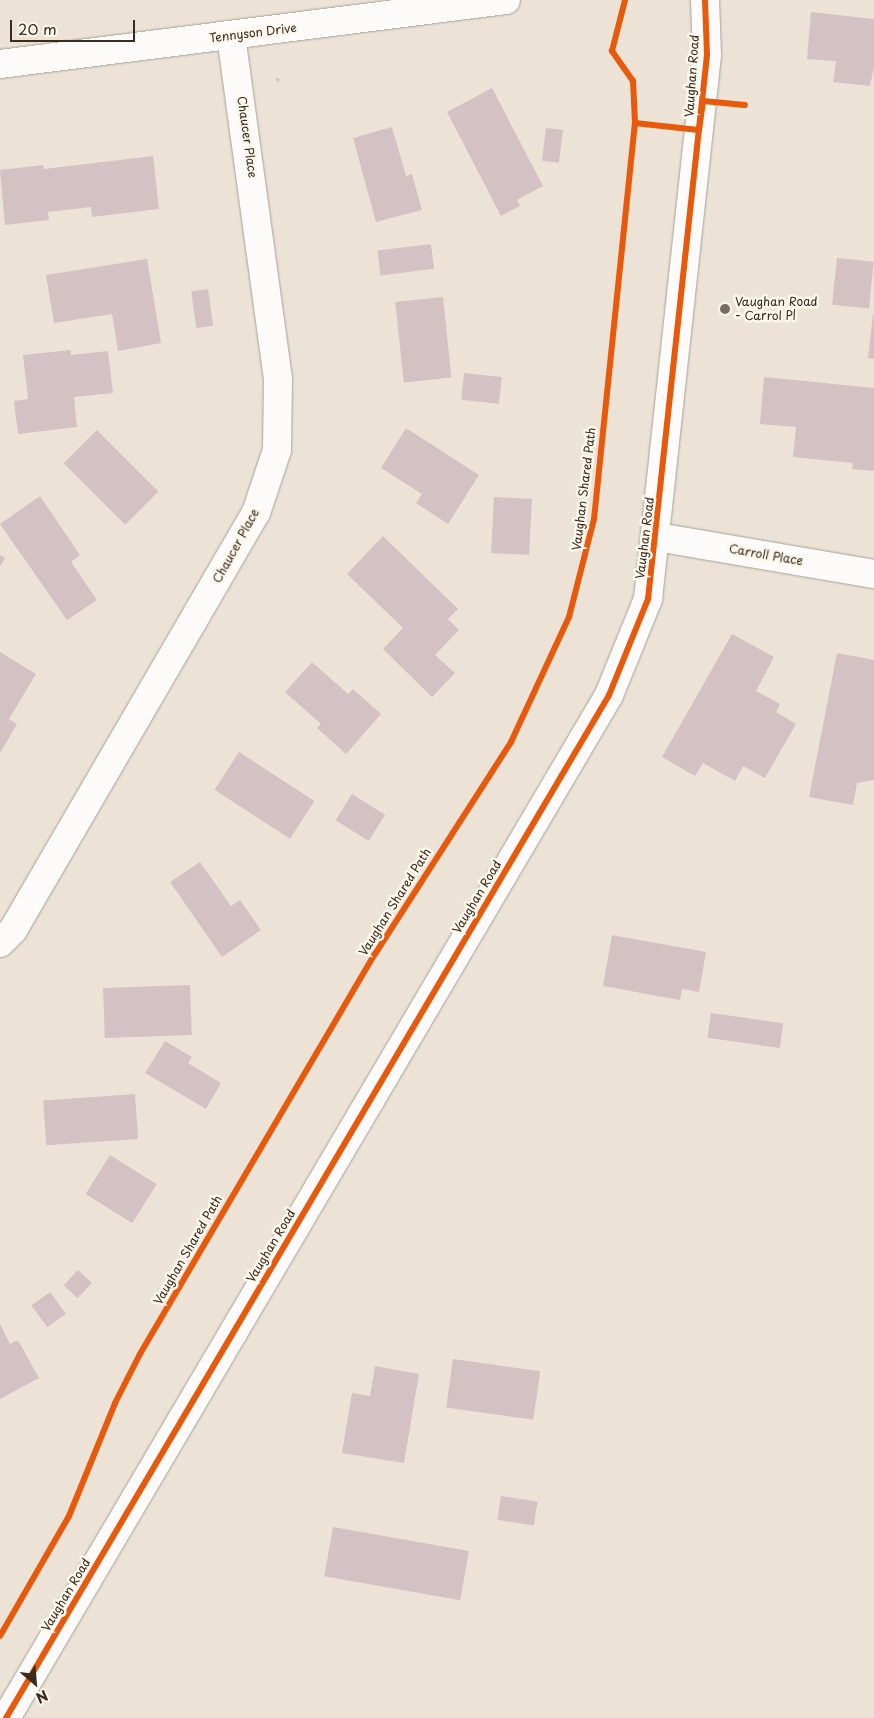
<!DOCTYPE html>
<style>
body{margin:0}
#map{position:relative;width:874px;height:1718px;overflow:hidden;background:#ece3d6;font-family:"Playpen Sans",sans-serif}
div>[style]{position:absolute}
.building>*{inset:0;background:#d4c1c4;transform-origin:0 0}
.path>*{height:3px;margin-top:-1.5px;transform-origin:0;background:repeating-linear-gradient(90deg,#ccc9c5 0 4px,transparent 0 8px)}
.roads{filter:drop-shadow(0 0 1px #a8a198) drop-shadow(0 0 1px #a8a198)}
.minor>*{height:28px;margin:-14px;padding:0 14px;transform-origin:14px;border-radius:14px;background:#fcfbf9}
.cycleway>*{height:6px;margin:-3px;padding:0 3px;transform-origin:3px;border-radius:3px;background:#e8590c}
.dots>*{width:14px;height:14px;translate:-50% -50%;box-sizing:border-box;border:2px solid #fbf7ec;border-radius:50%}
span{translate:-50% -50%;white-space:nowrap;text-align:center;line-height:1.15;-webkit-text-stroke:5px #fbf7ec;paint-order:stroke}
.street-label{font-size:12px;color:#3b2a1e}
.poi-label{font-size:12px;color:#3b2a1e}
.left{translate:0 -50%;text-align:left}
.north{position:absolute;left:10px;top:1658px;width:50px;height:50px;-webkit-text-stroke:4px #fbf7ec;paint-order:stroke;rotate:153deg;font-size:14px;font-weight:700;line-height:20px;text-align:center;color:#3b2a1e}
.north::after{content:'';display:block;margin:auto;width:18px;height:22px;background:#3b2a1e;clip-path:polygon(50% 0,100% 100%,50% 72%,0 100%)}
.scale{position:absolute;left:10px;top:20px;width:125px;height:22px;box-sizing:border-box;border:2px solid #3b2a1e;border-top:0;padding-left:6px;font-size:15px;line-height:18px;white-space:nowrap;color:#3b2a1e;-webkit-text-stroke:4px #fbf7ec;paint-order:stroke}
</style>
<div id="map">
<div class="building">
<div style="clip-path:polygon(811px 12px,874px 19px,874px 67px,870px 86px,833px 82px,836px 61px,807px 59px)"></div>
<div style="clip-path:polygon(492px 88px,543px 186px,517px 200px,520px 206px,501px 216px,447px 112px)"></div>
<div style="clip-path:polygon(392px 127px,406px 176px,412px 174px,422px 210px,376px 222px,353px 138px)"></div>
<div style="left:546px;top:128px;width:17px;height:33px;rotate:7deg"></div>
<div style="clip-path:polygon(153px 156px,159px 209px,92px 217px,91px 207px,48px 212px,49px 220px,5px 225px,0 170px,43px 165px,44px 169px)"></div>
<div style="left:431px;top:244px;width:25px;height:54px;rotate:83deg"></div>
<div style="left:837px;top:258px;width:37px;height:47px;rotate:6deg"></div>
<div style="clip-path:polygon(147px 259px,161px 343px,118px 351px,112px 314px,54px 323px,46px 275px)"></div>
<div style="left:208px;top:289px;width:37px;height:17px;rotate:82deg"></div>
<div style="left:443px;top:297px;width:81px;height:48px;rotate:84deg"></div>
<div style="clip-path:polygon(873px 314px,874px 315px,874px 359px,868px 358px)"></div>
<div style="clip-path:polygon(71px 350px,71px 355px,108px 351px,113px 393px,74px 397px,77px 427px,18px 434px,14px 401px,28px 399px,23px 355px)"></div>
<div style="left:464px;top:373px;width:38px;height:27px;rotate:6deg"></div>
<div style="clip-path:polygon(764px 377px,874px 388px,874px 471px,852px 469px,853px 463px,793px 457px,796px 427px,760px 424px)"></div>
<div style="clip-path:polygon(406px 428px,479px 475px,448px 524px,416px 503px,422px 494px,381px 468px)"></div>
<div style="left:97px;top:430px;width:87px;height:47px;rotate:45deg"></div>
<div style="clip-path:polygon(40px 496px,80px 555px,71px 562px,97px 600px,67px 620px,0 524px)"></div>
<div style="left:494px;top:497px;width:38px;height:56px;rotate:3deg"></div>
<div style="clip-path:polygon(383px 536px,458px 609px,448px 619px,459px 630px,435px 655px,455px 673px,432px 697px,383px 649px,403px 628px,347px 574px)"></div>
<div style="clip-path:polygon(0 555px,5px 558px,0 567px)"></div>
<div style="clip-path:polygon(732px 634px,774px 657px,756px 691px,780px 704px,776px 712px,796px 724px,765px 778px,743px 766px,735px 781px,703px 763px,695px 776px,662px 757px)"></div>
<div style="clip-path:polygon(0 652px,36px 674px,9px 719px,17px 724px,0 753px)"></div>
<div style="clip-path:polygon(837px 653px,874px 660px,874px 780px,857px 783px,853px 805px,809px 797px)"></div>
<div style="clip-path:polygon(312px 662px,348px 694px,353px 689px,381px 714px,346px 754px,317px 728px,321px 724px,285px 692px)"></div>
<div style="left:239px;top:752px;width:90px;height:45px;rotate:33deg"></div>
<div style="left:352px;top:794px;width:39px;height:31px;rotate:32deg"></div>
<div style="clip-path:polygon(200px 862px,231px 906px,240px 900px,261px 930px,222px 957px,170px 882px)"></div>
<div style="clip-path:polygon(612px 935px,706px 952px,699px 992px,682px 989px,680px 1000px,603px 986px)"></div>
<div style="left:190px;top:985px;width:50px;height:87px;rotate:88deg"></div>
<div style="left:711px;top:1013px;width:73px;height:25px;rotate:8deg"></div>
<div style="clip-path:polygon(165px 1041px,192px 1057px,188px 1063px,221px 1083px,206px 1109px,145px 1073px)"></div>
<div style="left:135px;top:1094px;width:45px;height:92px;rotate:86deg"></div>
<div style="left:110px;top:1155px;width:55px;height:46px;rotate:32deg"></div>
<div style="left:78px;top:1270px;width:19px;height:21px;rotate:43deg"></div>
<div style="left:50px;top:1292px;width:27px;height:23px;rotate:54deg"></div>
<div style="clip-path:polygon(0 1324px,10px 1344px,18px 1340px,39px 1378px,0 1399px)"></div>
<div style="left:453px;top:1359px;width:88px;height:49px;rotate:8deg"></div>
<div style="clip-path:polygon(375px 1366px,419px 1374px,404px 1463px,342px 1453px,352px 1393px,370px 1396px)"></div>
<div style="left:501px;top:1496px;width:37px;height:24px;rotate:9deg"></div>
<div style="left:333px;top:1527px;width:138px;height:50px;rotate:10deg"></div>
</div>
<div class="path">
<div style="left:276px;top:78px;width:7px;rotate:34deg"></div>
</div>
<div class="roads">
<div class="minor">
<div style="left:0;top:64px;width:510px;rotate:-7.21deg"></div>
<div style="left:657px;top:537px;width:220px;rotate:9.7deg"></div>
<div style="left:0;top:943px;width:18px;rotate:-45deg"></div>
<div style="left:13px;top:930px;width:483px;rotate:-59.8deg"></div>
<div style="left:256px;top:513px;width:66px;rotate:-71.6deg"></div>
<div style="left:277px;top:450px;width:71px;rotate:-89.2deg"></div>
<div style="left:278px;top:379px;width:346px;rotate:-97.8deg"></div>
<div style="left:6px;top:1718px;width:1187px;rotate:-59.48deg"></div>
<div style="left:609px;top:695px;width:104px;rotate:-67.9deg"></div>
<div style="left:648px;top:599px;width:547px;rotate:-83.81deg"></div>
<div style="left:707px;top:55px;width:55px;rotate:-92.1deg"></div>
</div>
</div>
<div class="cycleway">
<div style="left:635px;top:123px;width:64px;rotate:6.2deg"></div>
<div style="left:699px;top:130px;width:29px;rotate:-82deg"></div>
<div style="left:703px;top:101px;width:42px;rotate:5.4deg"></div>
<div style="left:0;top:1636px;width:138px;rotate:-60.1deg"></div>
<div style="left:69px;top:1516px;width:122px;rotate:-67.8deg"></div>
<div style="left:115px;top:1403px;width:55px;rotate:-63deg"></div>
<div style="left:140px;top:1354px;width:464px;rotate:-59.6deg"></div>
<div style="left:375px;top:954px;width:252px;rotate:-57.3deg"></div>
<div style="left:511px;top:742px;width:138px;rotate:-65.1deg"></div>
<div style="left:569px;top:617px;width:101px;rotate:-75.7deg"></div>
<div style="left:594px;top:519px;width:398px;rotate:-84.1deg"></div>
<div style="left:635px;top:123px;width:42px;rotate:-92.7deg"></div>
<div style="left:633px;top:81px;width:37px;rotate:-125deg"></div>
<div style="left:612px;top:51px;width:53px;rotate:-75.7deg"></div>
<div style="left:6px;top:1718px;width:1187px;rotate:-59.48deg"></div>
<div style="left:609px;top:695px;width:104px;rotate:-67.9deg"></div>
<div style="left:648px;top:599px;width:547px;rotate:-83.81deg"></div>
<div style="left:707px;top:55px;width:55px;rotate:-92.1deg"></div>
</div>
<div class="dots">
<div style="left:725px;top:309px;background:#796b5e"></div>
</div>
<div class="street-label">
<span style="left:253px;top:33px;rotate:-7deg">Tennyson Drive</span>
<span style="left:692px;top:76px;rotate:-86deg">Vaughan Road</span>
<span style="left:247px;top:137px;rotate:82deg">Chaucer Place</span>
<span style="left:584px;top:489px;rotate:-83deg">Vaughan Shared Path</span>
<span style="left:645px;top:538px;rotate:-83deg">Vaughan Road</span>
<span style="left:236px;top:546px;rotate:-61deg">Chaucer Place</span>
<span style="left:766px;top:555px;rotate:10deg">Carroll Place</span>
<span style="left:477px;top:897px;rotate:-59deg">Vaughan Road</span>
<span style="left:395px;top:902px;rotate:-58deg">Vaughan Shared Path</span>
<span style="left:271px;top:1246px;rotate:-59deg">Vaughan Road</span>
<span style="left:188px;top:1250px;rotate:-60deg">Vaughan Shared Path</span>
<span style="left:66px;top:1595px;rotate:-59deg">Vaughan Road</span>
</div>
<div class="poi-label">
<span class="left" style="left:735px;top:309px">Vaughan Road<br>- Carrol Pl</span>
</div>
<div class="north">N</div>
<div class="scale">20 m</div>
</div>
